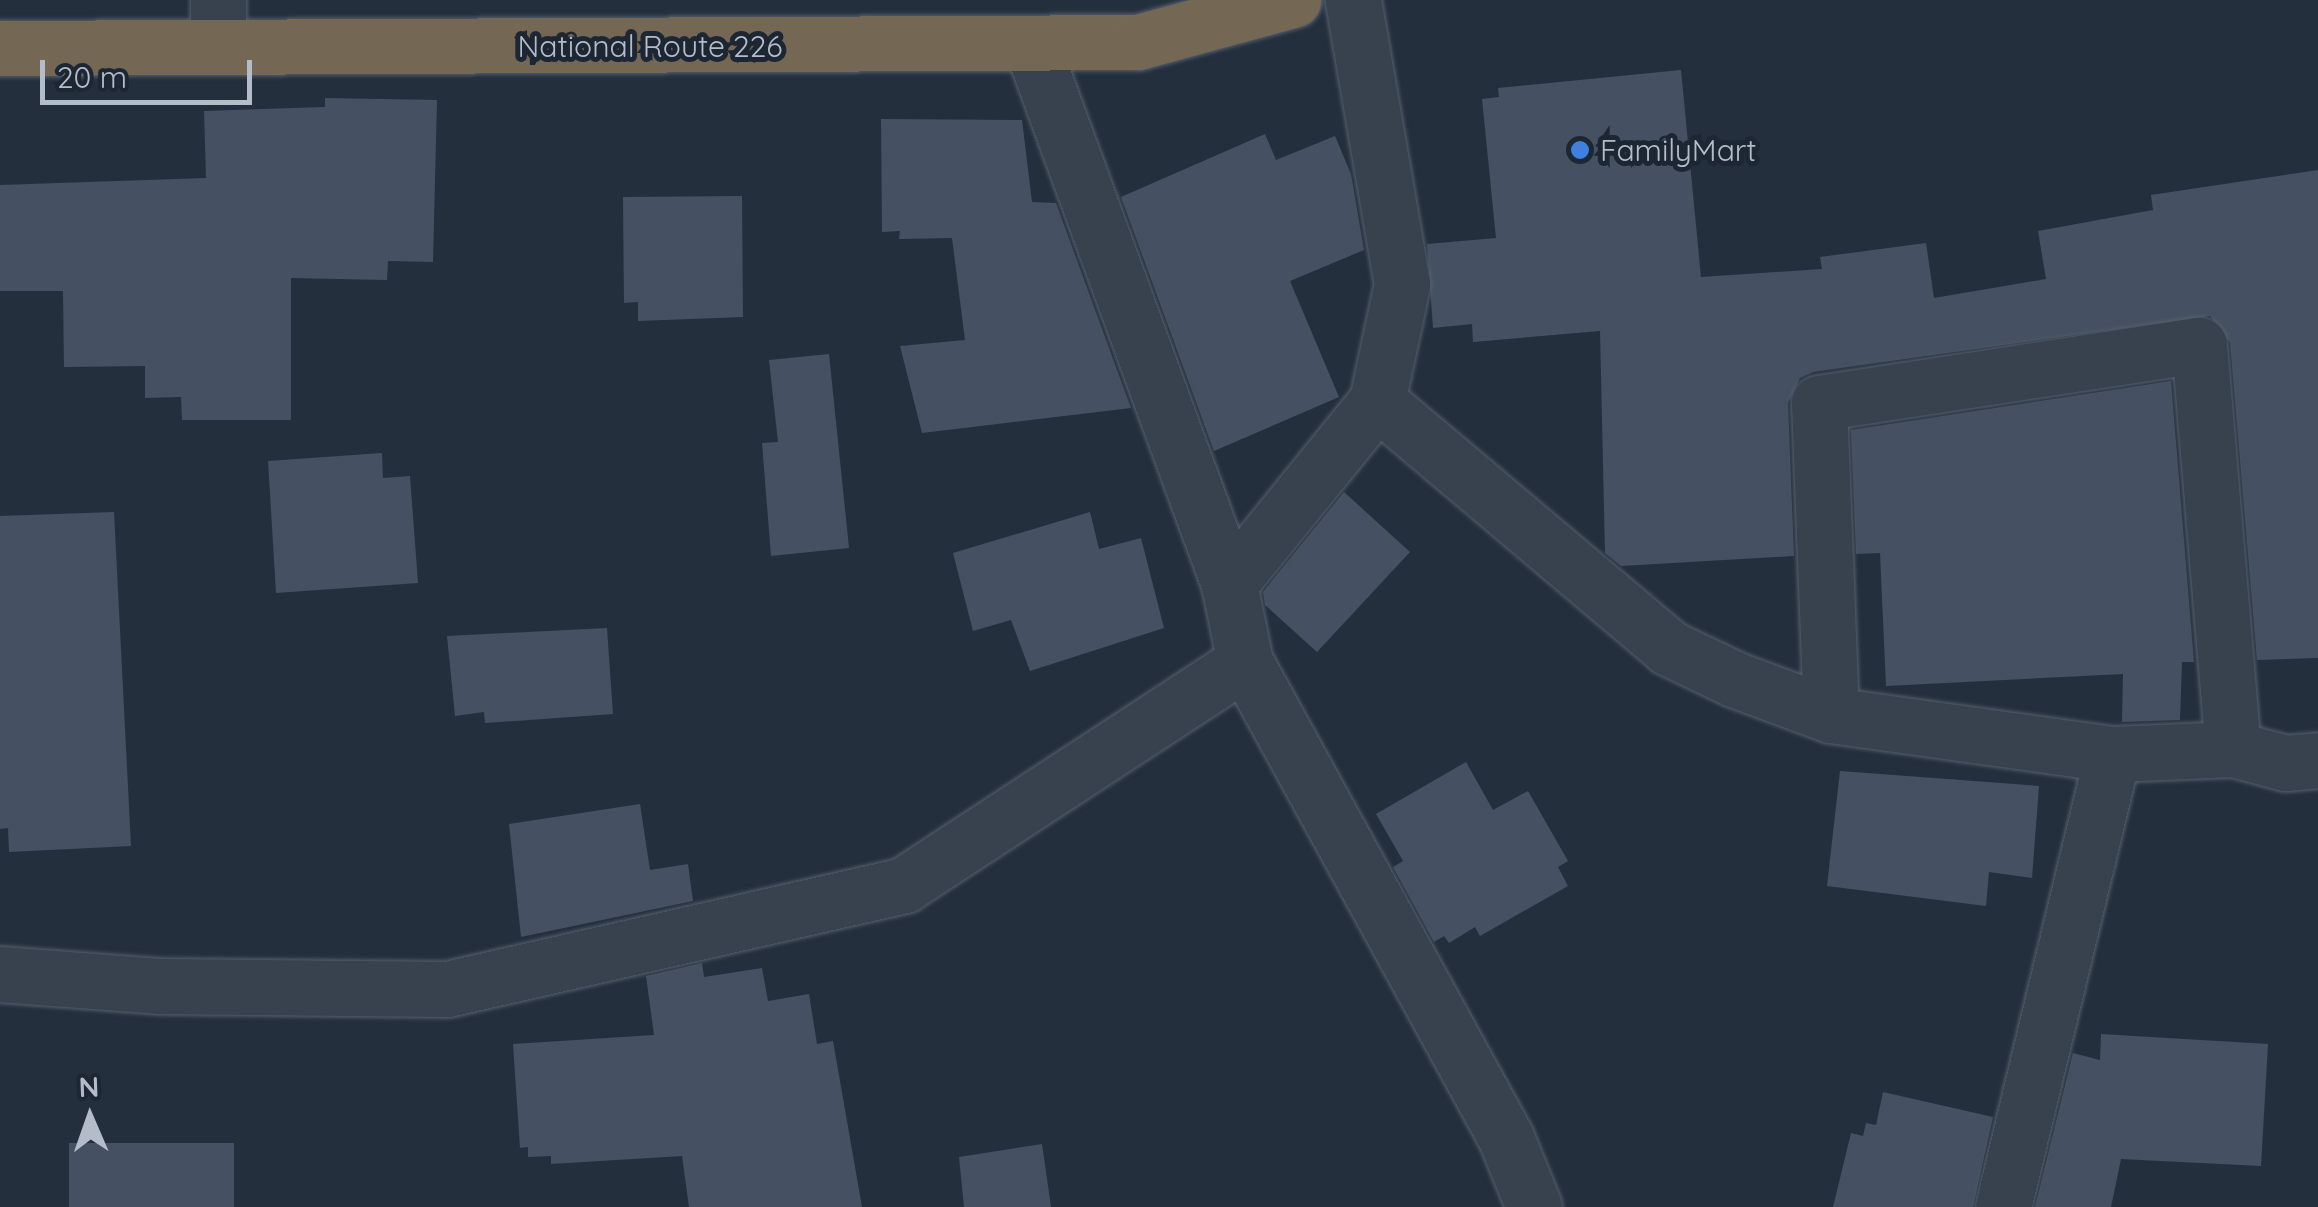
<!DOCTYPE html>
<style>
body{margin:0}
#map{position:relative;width:2318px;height:1207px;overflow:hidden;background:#242f3e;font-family:Quicksand,sans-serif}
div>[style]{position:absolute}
.building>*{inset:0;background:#455162;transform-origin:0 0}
.roads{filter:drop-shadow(0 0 2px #565f6c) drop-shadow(0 0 2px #565f6c)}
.street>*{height:55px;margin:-27.5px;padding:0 27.5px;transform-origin:27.5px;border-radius:27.5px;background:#38414e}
.highway>*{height:55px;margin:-27.5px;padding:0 27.5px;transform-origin:27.5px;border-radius:27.5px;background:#746855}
.dots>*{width:28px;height:28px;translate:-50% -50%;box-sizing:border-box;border:5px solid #1d2633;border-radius:50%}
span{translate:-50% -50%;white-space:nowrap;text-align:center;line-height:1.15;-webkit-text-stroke:10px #1d2633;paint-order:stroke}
.street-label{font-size:30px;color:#b4bcc9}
.poi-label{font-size:30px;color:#b4bcc9}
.left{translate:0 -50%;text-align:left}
.north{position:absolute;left:40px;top:1067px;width:100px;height:100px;-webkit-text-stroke:8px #1d2633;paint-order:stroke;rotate:358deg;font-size:28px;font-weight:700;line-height:40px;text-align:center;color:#b4bcc9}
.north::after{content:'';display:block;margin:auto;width:35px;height:45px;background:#b4bcc9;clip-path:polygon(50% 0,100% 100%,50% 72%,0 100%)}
.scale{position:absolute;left:40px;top:60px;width:212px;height:45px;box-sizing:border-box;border:5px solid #b4bcc9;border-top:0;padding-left:12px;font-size:30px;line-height:35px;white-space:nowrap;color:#b4bcc9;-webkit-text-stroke:8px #1d2633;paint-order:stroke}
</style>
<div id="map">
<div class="building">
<div style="clip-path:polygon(1681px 70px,1701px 277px,1822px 269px,1820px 257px,1926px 243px,1934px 298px,2046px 279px,2038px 231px,2153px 210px,2151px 195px,2318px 170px,2318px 658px,2257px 660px,2230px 342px,2210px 316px,1813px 372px,1800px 378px,1788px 403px,1794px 556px,1621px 566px,1605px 553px,1600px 331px,1473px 342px,1472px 324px,1433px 328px,1427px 244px,1496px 238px,1482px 99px,1499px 97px,1498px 88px)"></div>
<div style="clip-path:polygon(325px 98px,437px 100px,433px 262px,388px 261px,387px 280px,291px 278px,291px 420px,182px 420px,181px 397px,145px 398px,145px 366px,64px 367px,63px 291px,0 291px,0 185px,206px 178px,204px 111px,325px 107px)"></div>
<div style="clip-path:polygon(881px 119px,1022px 120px,1032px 202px,1056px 203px,1131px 408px,922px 433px,900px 346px,965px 340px,952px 238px,899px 239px,900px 231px,882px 232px)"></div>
<div style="clip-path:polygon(1265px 134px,1276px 160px,1335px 136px,1351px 174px,1364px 250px,1290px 281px,1339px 397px,1214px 451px,1121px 197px)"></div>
<div style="clip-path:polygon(742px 196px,743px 317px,638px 321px,638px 302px,624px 303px,623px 197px)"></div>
<div style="clip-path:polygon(829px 354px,849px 548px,771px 556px,762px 443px,778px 442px,769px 360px)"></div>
<div style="clip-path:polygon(2171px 381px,2194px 662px,2182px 662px,2180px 720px,2122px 722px,2123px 674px,1886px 686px,1880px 553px,1856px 554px,1851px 430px)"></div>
<div style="clip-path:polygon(382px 453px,383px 478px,410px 476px,418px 583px,276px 593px,268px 461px)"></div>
<div style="clip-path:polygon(1344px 492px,1410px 552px,1317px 652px,1265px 605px,1263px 592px)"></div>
<div style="clip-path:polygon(114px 512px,131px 846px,9px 852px,8px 828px,0 829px,0 516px)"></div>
<div style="clip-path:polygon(1090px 512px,1099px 549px,1141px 538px,1164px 628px,1030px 671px,1011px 620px,973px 631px,953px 553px)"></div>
<div style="clip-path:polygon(607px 628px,613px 714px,485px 723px,484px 712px,455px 716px,447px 636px)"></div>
<div style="clip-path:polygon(1466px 762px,1493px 810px,1528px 791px,1568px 861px,1558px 867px,1568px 886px,1480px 936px,1475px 927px,1449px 943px,1444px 936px,1434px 942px,1393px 867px,1403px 861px,1376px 814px)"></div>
<div style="clip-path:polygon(1840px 771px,2039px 786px,2032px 878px,1989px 872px,1986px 906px,1827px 886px)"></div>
<div style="clip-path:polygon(640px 804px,650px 870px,688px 864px,693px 901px,521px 937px,509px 824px)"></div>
<div style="clip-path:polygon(702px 963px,704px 977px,762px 968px,768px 1001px,809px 994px,817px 1044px,833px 1041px,862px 1207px,689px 1207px,682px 1156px,551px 1164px,551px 1156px,528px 1157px,528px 1147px,520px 1148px,513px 1044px,654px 1035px,646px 976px)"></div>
<div style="clip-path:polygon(2101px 1034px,2268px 1044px,2261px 1166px,2121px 1159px,2111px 1207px,2035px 1207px,2073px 1053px,2100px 1060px)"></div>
<div style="clip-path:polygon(1883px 1092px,1993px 1117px,1973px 1207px,1833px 1207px,1851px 1133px,1863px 1136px,1866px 1123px,1876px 1125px)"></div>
<div style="left:69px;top:1143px;width:165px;height:64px"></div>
<div style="clip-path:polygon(1042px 1144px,1051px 1207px,964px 1207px,959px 1157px)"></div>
</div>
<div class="roads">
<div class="street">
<div style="left:1032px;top:46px;width:573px;rotate:69.89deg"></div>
<div style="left:1229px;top:584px;width:80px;rotate:78.4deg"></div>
<div style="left:1245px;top:662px;width:543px;rotate:61.26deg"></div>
<div style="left:1506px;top:1138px;width:74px;rotate:67.9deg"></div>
<div style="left:218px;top:47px;width:47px;rotate:-90deg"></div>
<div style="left:1377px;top:401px;width:382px;rotate:40.2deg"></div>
<div style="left:1669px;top:648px;width:74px;rotate:25.5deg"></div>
<div style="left:1736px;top:680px;width:101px;rotate:20.2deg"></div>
<div style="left:1831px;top:715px;width:285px;rotate:7.9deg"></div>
<div style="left:2113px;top:754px;width:120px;rotate:-2.4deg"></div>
<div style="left:2233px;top:749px;width:55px;rotate:14.8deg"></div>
<div style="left:2286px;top:763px;width:32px;rotate:-5deg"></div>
<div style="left:1229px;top:584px;width:235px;rotate:-51deg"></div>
<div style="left:1377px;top:401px;width:120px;rotate:-77.9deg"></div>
<div style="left:1402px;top:284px;width:288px;rotate:-99.8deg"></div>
<div style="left:1831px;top:715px;width:312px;rotate:-92.2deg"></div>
<div style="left:1819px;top:403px;width:384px;rotate:-8.7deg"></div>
<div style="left:2199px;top:345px;width:405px;rotate:85.2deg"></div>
<div style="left:0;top:974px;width:159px;rotate:4.3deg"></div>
<div style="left:159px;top:986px;width:288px;rotate:0.6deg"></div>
<div style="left:447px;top:989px;width:469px;rotate:-12.8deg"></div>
<div style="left:904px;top:885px;width:407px;rotate:-33.2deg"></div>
<div style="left:2003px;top:1207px;width:466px;rotate:-76.4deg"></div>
</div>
<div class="highway">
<div style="left:0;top:48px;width:1138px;rotate:-0.3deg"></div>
<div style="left:1138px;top:42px;width:161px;rotate:-15.2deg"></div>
</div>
</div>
<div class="dots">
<div style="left:1580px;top:150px;background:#3f7fe0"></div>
</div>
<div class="street-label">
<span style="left:650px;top:46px">National Route 226</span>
</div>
<div class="poi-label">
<span class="left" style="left:1600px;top:150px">FamilyMart</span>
</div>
<div class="north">N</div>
<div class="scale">20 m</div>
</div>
